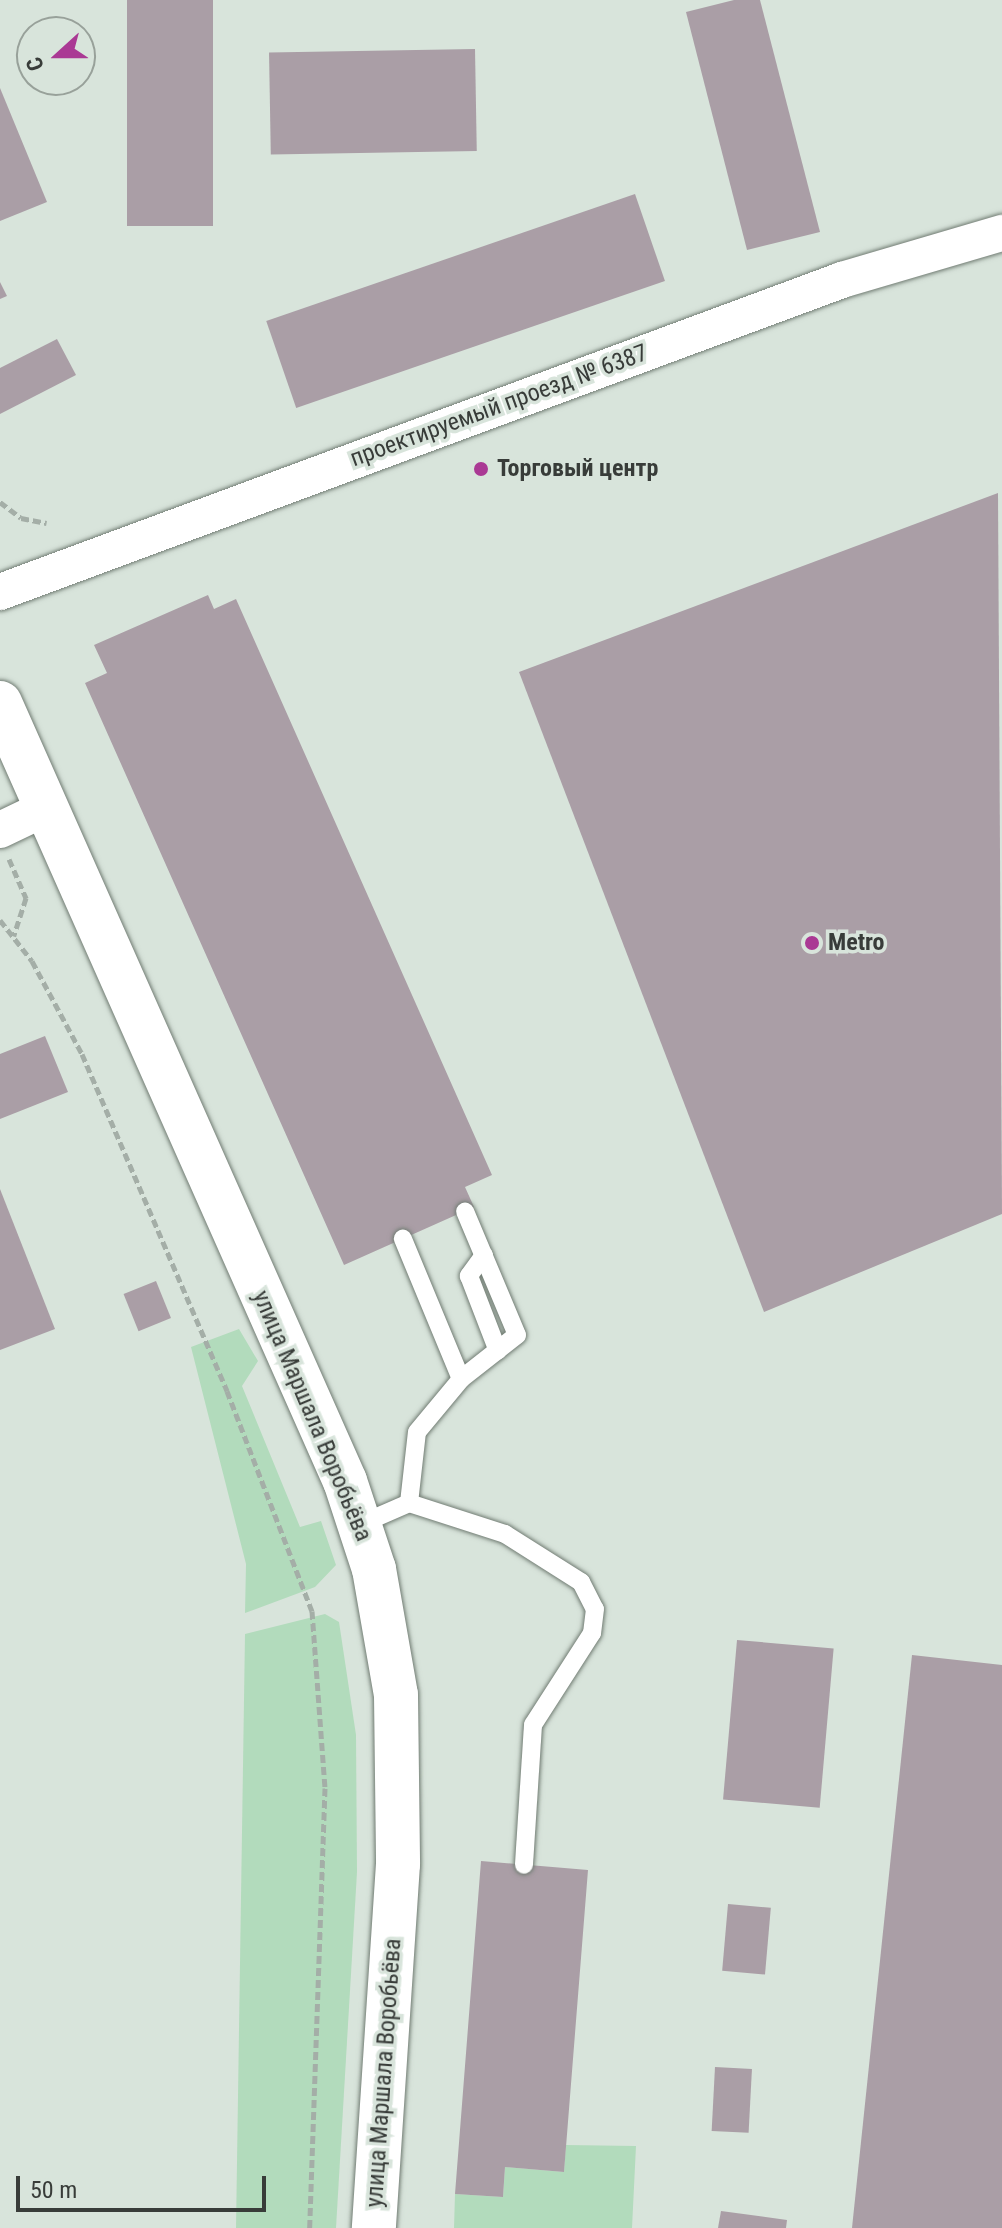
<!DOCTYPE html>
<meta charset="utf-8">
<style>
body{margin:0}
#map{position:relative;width:1002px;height:2228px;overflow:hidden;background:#d8e4db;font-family:"Roboto Condensed",sans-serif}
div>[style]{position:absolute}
.green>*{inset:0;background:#b2dbbc}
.building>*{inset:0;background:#aa9ea6;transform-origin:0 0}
.path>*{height:5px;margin-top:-2.5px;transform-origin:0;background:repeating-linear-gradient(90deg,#a4aea7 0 8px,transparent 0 12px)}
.roads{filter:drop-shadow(0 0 2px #717c73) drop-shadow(0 0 2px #717c73)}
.lane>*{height:18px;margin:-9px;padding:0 9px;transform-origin:9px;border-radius:9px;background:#fff}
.street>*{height:36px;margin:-18px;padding:0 18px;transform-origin:18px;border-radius:18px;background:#fff}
.secondary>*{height:44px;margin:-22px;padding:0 22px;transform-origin:22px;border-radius:22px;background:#fff}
.dots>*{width:22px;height:22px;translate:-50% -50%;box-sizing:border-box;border:4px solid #d8e4db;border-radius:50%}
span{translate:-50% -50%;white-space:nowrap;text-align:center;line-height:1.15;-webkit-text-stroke:7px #d8e4db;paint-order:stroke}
.street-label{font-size:24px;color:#383c39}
.poi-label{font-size:24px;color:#383c39;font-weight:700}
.left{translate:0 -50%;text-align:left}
.north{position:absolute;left:16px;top:16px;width:80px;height:80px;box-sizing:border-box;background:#d8e4db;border:2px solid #98a19a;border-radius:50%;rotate:249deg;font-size:22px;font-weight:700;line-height:32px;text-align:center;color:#383c39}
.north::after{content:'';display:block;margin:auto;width:28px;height:36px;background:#aa3994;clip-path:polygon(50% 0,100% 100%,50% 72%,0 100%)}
.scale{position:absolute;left:16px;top:2176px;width:250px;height:36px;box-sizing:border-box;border:4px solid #383c39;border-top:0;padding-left:10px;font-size:24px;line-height:28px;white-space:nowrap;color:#383c39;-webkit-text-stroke:6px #d8e4db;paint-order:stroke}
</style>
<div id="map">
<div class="green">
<div style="clip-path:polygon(239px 1329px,258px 1361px,242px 1386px,300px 1527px,321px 1521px,336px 1565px,315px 1587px,245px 1613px,246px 1564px,191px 1347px)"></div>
<div style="clip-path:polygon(325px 1614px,339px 1622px,356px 1735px,357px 1872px,336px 2228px,236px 2228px,245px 1634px)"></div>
<div style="clip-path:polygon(566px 2145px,636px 2146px,632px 2228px,454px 2228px,455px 2194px,503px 2197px,505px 2167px,564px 2172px)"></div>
</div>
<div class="building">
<div style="left:127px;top:0;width:86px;height:226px"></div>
<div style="clip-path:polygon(734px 0,760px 0,820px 232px,747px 250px,686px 12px)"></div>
<div style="left:475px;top:49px;width:102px;height:206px;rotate:89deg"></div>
<div style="clip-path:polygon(0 88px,47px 202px,0 221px)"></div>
<div style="left:635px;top:194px;width:92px;height:390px;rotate:71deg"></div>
<div style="clip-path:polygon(0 282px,7px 296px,0 299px)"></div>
<div style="clip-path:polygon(57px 339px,76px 375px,0 414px,0 368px)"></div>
<div style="clip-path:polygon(998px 493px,1002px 1214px,764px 1312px,519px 672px)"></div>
<div style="clip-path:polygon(208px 595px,214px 609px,236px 599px,492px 1175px,465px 1187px,474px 1207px,344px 1265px,85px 683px,107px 673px,94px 645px)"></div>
<div style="clip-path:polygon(45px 1036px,68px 1092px,0 1119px,0 1054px)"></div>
<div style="clip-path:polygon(0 1189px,55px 1329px,0 1350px)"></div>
<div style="left:156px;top:1281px;width:40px;height:35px;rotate:68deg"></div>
<div style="left:737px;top:1640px;width:97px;height:160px;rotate:5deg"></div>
<div style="clip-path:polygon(912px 1655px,1002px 1665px,1002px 2228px,852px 2228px)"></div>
<div style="clip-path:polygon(481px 1861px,588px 1870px,564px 2172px,505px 2167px,503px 2197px,455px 2194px)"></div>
<div style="left:728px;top:1904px;width:43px;height:67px;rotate:5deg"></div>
<div style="left:715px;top:2067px;width:37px;height:64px;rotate:3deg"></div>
<div style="clip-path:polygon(721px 2211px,787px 2220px,786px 2228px,718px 2228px)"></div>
</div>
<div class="path">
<div style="left:0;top:502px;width:26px;rotate:37deg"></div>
<div style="left:21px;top:518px;width:26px;rotate:11deg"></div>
<div style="left:9px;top:859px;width:43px;rotate:66.4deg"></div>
<div style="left:26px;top:898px;width:40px;rotate:108deg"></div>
<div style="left:0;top:920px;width:52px;rotate:52deg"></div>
<div style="left:32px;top:961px;width:106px;rotate:61.7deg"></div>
<div style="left:82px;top:1054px;width:367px;rotate:66.7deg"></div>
<div style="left:227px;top:1391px;width:236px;rotate:68.9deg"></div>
<div style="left:312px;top:1611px;width:177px;rotate:85.8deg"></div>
<div style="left:325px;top:1788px;width:440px;rotate:92deg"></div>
</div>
<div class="roads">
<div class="lane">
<div style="left:484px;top:1255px;width:26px;rotate:126deg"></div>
<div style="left:469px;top:1276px;width:80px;rotate:68.9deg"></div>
<div style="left:461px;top:1379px;width:71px;rotate:-38.2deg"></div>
<div style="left:517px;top:1335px;width:134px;rotate:-112.8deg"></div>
<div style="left:409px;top:1503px;width:101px;rotate:17.9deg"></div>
<div style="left:505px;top:1534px;width:90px;rotate:32.3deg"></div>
<div style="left:581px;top:1582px;width:30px;rotate:63deg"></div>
<div style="left:595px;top:1609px;width:24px;rotate:97deg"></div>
<div style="left:592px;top:1633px;width:109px;rotate:122.7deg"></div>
<div style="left:533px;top:1725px;width:140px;rotate:93.7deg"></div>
<div style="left:361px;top:1524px;width:52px;rotate:-23.6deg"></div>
<div style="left:409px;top:1503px;width:71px;rotate:-83.6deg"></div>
<div style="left:417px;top:1432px;width:69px;rotate:-50.3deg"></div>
<div style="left:461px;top:1379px;width:152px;rotate:-112.5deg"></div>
</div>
<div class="street">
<div style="left:0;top:592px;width:898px;rotate:-20.33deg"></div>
<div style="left:842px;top:280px;width:167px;rotate:-16.4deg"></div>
<div style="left:0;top:830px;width:51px;rotate:-25.6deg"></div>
</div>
<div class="secondary">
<div style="left:0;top:703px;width:851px;rotate:66.09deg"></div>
<div style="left:345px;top:1481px;width:93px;rotate:71.8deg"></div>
<div style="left:374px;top:1569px;width:128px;rotate:80.1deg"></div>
<div style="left:396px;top:1695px;width:169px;rotate:89.3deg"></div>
<div style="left:398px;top:1864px;width:365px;rotate:93.8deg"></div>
</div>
</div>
<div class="dots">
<div style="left:481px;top:469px;background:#aa3994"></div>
<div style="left:812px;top:943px;background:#aa3994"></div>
</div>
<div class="street-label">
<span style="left:499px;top:406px;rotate:-20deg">проектируемый проезд № 6387</span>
<span style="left:312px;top:1416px;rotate:67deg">улица Маршала Воробьёва</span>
<span style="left:384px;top:2073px;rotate:-86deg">улица Маршала Воробьёва</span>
</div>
<div class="poi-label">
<span class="left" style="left:497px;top:469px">Торговый центр</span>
<span class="left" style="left:828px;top:943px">Metro</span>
</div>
<div class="north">С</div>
<div class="scale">50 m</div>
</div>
